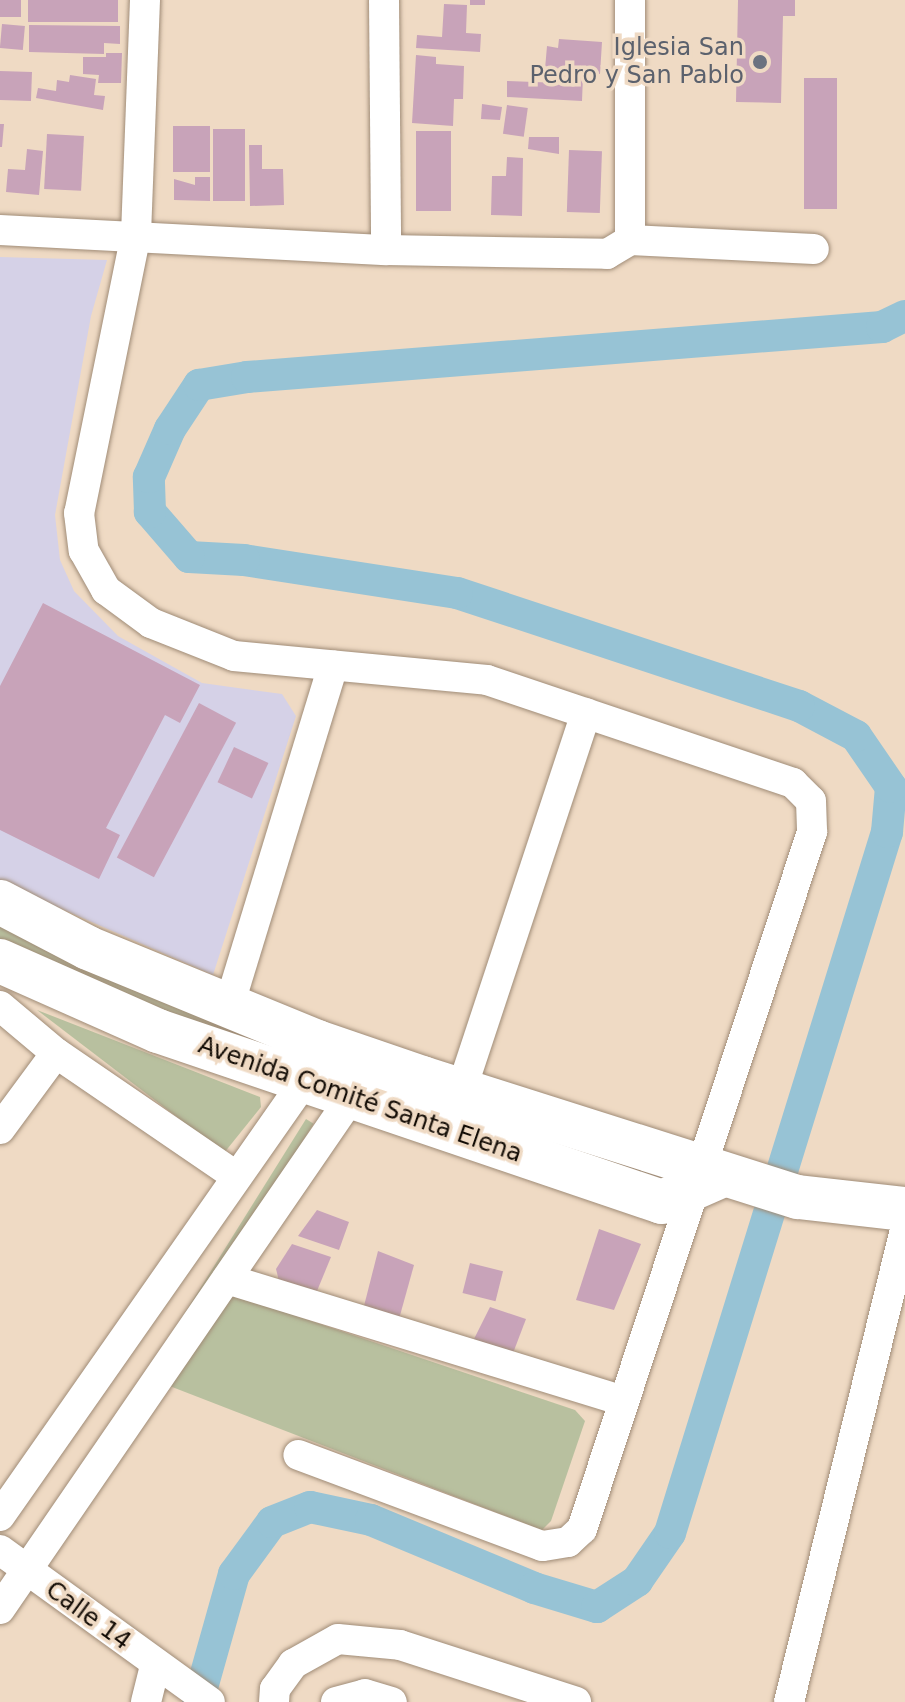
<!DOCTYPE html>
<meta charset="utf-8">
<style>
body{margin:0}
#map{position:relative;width:905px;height:1702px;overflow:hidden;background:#efdac4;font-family:"DejaVu Sans",sans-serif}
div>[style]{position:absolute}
.education>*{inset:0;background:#d5d1e7}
.green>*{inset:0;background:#b8c09f;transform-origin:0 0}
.canal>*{height:32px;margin:-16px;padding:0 16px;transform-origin:16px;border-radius:16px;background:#97c3d5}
.building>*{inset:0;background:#c8a3b9;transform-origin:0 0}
.roads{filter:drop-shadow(0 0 2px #a08c77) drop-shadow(0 0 2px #a08c77)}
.street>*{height:30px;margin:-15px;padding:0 15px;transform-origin:15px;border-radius:15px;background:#fff}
.secondary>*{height:44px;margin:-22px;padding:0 22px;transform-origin:22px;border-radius:22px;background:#fff}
.dots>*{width:22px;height:22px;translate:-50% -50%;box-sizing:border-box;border:4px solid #efdac4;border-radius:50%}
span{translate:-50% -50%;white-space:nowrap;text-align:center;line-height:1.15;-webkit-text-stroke:7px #efdac4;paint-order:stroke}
.worship-label{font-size:24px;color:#5b616d}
.right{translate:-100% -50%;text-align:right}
.street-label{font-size:24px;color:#130c05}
</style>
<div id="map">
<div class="education">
<div style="clip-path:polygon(0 257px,107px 260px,91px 316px,55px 515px,60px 560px,74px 591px,118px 636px,168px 664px,202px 683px,282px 694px,296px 716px,213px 975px,0 882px)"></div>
</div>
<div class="green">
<div style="clip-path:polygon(0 922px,286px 1040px,277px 1057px,90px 984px,0 941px)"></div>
<div style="clip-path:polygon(37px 1010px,260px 1097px,261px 1107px,224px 1153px)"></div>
<div style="left:306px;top:1119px;width:9px;height:488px;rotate:32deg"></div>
<div style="clip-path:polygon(231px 1294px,575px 1410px,585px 1421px,551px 1521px,542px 1530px,167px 1385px)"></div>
</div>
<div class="canal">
<div style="left:198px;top:1702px;width:133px;rotate:-74.3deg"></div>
<div style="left:234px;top:1574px;width:64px;rotate:-53.8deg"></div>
<div style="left:272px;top:1522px;width:41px;rotate:-21.5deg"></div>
<div style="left:310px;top:1507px;width:62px;rotate:12deg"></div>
<div style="left:371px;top:1520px;width:177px;rotate:22.6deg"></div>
<div style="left:534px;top:1588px;width:66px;rotate:16.8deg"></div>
<div style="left:597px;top:1607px;width:48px;rotate:-33deg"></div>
<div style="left:637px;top:1581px;width:58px;rotate:-55.5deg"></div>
<div style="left:670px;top:1533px;width:734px;rotate:-72.8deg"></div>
<div style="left:887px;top:832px;width:45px;rotate:-84.9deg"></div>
<div style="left:891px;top:787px;width:62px;rotate:-124.5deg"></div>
<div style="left:856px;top:736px;width:64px;rotate:-152.2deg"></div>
<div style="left:799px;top:706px;width:360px;rotate:-161.7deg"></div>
<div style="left:457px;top:593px;width:216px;rotate:-171.2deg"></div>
<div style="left:244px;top:560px;width:55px;rotate:-176.9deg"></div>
<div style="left:189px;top:557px;width:60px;rotate:-130.9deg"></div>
<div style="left:150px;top:512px;width:35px;rotate:-92deg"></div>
<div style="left:149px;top:477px;width:52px;rotate:-66.4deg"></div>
<div style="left:170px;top:429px;width:53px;rotate:-56.6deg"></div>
<div style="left:199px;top:385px;width:49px;rotate:-9.5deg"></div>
<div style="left:247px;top:377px;width:637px;rotate:-4.5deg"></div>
<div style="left:882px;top:327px;width:25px;rotate:-26deg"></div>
</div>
<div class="building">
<div style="left:0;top:0;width:21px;height:17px"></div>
<div style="left:28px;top:0;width:90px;height:22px"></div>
<div style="left:470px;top:0;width:15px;height:5px"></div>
<div style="clip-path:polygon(738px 0,795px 0,795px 16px,783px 16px,781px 103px,736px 102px)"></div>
<div style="clip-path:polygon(444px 4px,467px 5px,466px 33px,481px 34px,480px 52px,416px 48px,417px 35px,442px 37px)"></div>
<div style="left:2px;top:24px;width:23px;height:24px;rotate:5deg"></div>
<div style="clip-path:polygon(29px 25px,120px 26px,120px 44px,104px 43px,104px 54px,29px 52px)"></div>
<div style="clip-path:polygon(559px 39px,602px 42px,600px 74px,545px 69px,547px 46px,558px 48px)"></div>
<div style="clip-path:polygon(106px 53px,122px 53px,121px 83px,98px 83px,99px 75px,83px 74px,83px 57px,106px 57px)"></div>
<div style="clip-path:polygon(416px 55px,436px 57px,436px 64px,464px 66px,463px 99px,454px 99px,453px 126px,412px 123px)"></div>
<div style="left:0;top:71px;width:32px;height:29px;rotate:2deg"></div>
<div style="clip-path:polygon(70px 75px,96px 79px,94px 95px,105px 96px,103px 110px,36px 98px,38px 88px,56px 91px,57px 80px,69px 82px)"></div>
<div style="clip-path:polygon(560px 75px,583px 76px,582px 101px,507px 97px,507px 81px,560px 83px)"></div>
<div style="left:804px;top:78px;width:33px;height:131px"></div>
<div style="clip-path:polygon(482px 104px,502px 107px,500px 120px,481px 119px)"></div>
<div style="left:507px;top:105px;width:21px;height:29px;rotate:8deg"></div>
<div style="clip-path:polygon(0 124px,4px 124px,2px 147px,0 147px)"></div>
<div style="left:173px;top:126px;width:37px;height:46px"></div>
<div style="left:213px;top:129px;width:32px;height:72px"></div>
<div style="left:416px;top:131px;width:35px;height:80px"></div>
<div style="left:47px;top:134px;width:37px;height:55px;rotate:3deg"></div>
<div style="clip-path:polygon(529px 137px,559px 137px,559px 154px,528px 149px)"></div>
<div style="clip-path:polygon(249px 145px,262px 145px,262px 169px,283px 169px,284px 205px,250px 206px)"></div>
<div style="clip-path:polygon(27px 149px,43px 151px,39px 195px,6px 192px,8px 169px,25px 170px)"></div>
<div style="left:569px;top:150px;width:33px;height:62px;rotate:2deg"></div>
<div style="clip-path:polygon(507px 157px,523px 158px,522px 216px,491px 215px,492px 176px,506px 176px)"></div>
<div style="clip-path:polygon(195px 177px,210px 177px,210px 201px,174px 200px,174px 179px,195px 185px)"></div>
<div style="clip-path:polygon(43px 603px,200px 685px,180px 723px,165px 715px,106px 828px,120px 835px,99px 879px,0 830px,0 686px)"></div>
<div style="left:199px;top:703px;width:42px;height:175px;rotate:28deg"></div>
<div style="left:234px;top:747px;width:38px;height:39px;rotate:25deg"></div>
<div style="clip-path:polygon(317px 1210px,349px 1222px,339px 1250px,298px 1236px)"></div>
<div style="clip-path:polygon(599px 1229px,641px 1244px,614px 1310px,576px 1300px)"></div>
<div style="clip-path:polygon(292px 1244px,331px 1257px,317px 1291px,279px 1281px,276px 1269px)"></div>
<div style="clip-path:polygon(378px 1251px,414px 1265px,399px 1319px,364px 1306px)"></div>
<div style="left:470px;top:1263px;width:34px;height:31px;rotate:14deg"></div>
<div style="clip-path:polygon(490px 1307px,526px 1319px,510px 1361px,471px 1345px)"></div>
</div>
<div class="roads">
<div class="street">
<div style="left:145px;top:0;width:234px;rotate:92.2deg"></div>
<div style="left:136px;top:234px;width:285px;rotate:101.5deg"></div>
<div style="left:79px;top:513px;width:38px;rotate:83deg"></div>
<div style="left:84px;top:551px;width:45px;rotate:60.6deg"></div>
<div style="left:106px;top:590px;width:56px;rotate:36.3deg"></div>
<div style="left:151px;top:623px;width:89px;rotate:21.7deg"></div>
<div style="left:234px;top:656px;width:254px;rotate:5.4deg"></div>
<div style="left:487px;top:680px;width:323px;rotate:18.6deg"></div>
<div style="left:793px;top:783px;width:25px;rotate:45deg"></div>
<div style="left:811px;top:801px;width:31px;rotate:88deg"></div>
<div style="left:812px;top:832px;width:734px;rotate:108.26deg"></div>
<div style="left:582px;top:1529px;width:19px;rotate:137deg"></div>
<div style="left:568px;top:1542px;width:26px;rotate:171deg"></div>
<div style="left:542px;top:1546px;width:260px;rotate:-159.5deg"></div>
<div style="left:384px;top:0;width:250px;rotate:89.5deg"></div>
<div style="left:0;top:230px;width:387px;rotate:3deg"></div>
<div style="left:386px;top:250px;width:221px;rotate:1deg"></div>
<div style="left:607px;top:254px;width:27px;rotate:-31deg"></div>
<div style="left:630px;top:240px;width:184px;rotate:2.8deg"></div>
<div style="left:630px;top:240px;width:240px;rotate:-90deg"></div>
<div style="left:0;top:1006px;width:73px;rotate:40deg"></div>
<div style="left:56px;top:1053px;width:219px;rotate:34.4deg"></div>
<div style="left:229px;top:1006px;width:356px;rotate:-73deg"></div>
<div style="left:461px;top:1091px;width:398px;rotate:-71.7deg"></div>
<div style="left:0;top:1129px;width:94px;rotate:-53.6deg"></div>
<div style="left:227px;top:1279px;width:414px;rotate:17.1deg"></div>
<div style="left:0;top:1516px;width:528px;rotate:-55.02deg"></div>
<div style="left:303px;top:1083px;width:21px;rotate:-71deg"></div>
<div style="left:0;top:1550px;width:259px;rotate:35.9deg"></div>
<div style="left:0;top:1609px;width:638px;rotate:-55.54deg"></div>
<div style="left:146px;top:1702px;width:38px;rotate:-76deg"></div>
<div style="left:274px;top:1702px;width:13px;rotate:-86deg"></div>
<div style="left:275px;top:1689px;width:31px;rotate:-54deg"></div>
<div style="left:293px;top:1664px;width:51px;rotate:-29.1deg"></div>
<div style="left:338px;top:1639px;width:62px;rotate:5.5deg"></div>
<div style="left:400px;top:1645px;width:185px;rotate:17.9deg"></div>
<div style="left:336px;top:1702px;width:30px;rotate:-15deg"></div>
<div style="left:365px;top:1694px;width:28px;rotate:17deg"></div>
<div style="left:789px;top:1702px;width:486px;rotate:-76.2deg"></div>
</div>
<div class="secondary">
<div style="left:0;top:902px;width:99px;rotate:27.6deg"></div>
<div style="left:88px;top:948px;width:248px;rotate:22.3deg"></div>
<div style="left:317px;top:1042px;width:111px;rotate:18.9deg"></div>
<div style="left:422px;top:1078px;width:394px;rotate:17.6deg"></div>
<div style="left:798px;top:1197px;width:108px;rotate:6.4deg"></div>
<div style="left:0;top:961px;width:173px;rotate:23.9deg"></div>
<div style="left:158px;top:1031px;width:532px;rotate:18.74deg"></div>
<div style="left:662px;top:1202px;width:67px;rotate:-23.9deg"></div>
</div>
</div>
<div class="dots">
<div style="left:760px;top:62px;background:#6b7280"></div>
</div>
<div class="worship-label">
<span class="right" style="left:744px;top:62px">Iglesia San<br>Pedro y San Pablo</span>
</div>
<div class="street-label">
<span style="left:360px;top:1100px;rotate:19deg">Avenida Comité Santa Elena</span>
<span style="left:88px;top:1616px;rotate:36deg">Calle 14</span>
</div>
</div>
